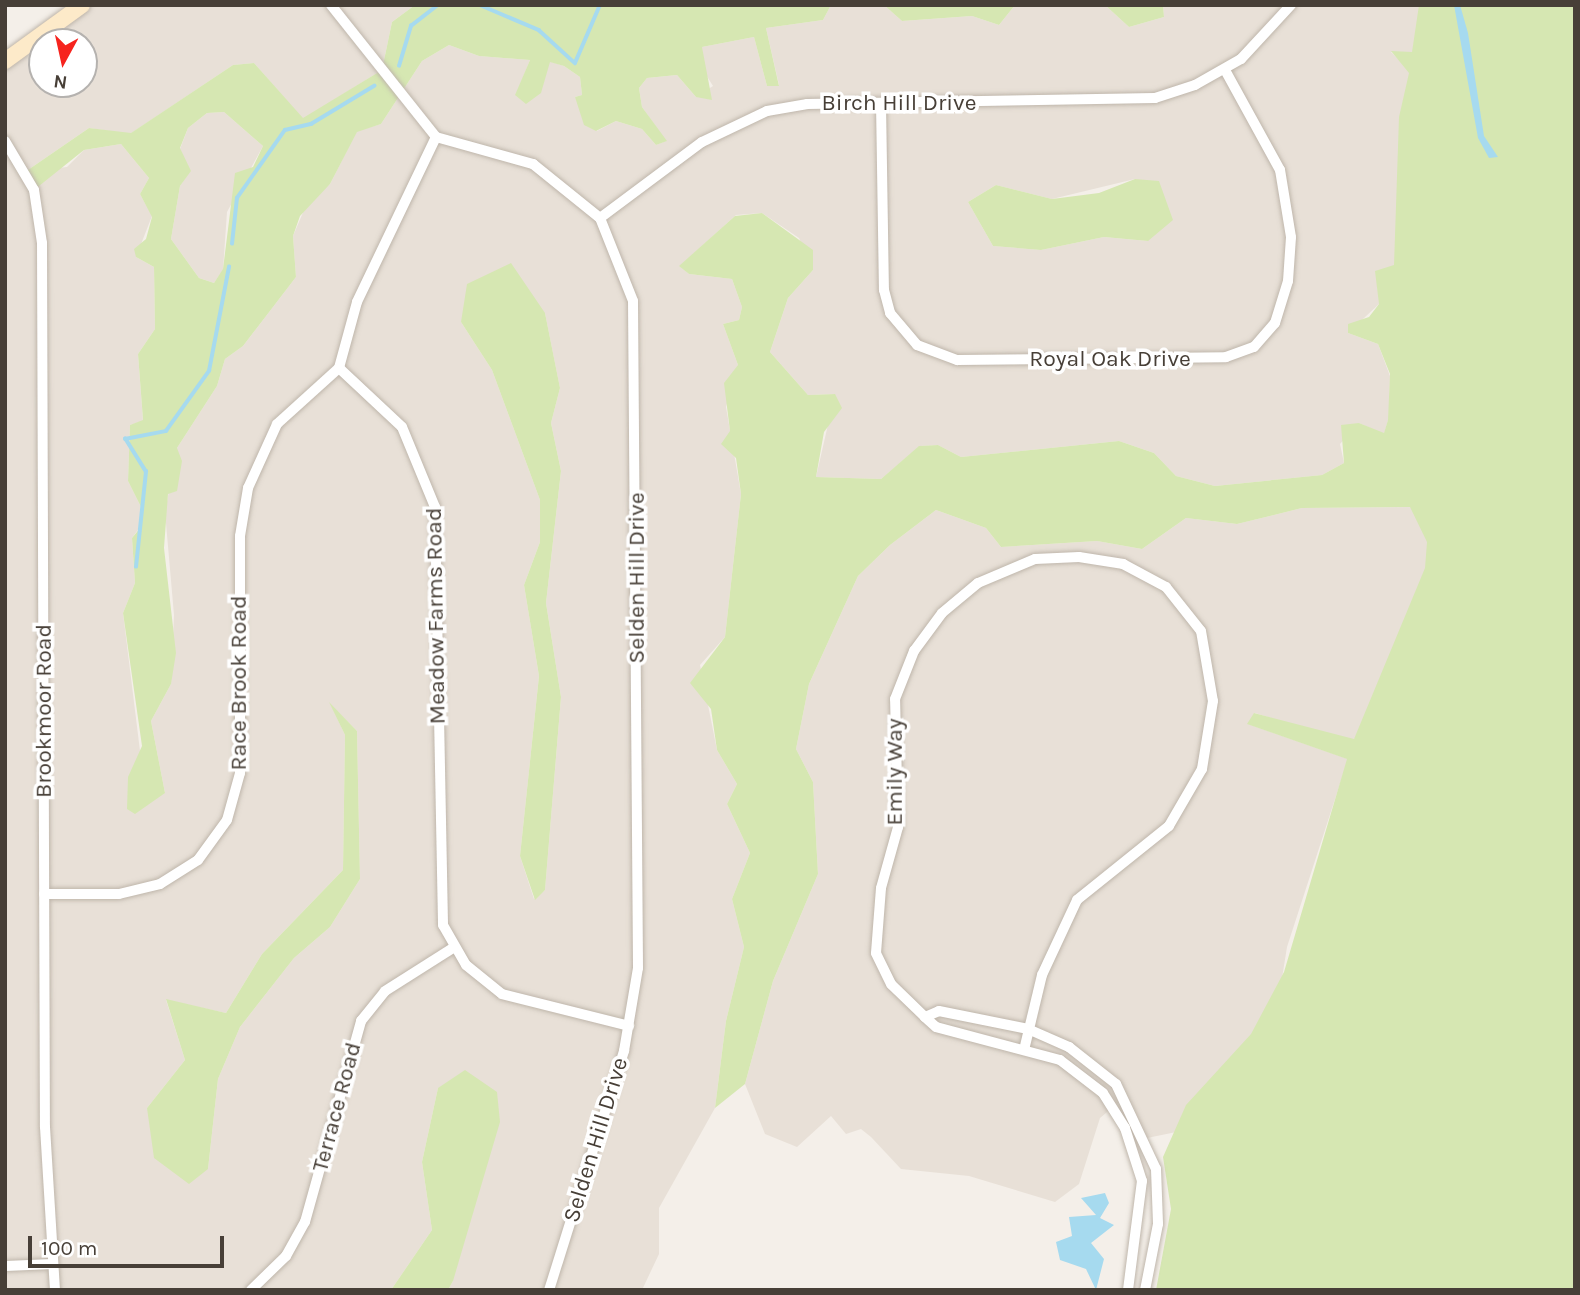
<!DOCTYPE html>
<style>
body{margin:0}
#map{position:relative;width:1580px;height:1295px;overflow:hidden;background:#f4efe9;font-family:Karla,sans-serif}
div>[style]{position:absolute}
.residential>*{inset:0;background:#e8e0d7}
.green>*{inset:0;background:#d6e7b2}
.water>*{inset:0;background:#a6daef}
.stream>*{height:3.5px;margin:-1.75px;padding:0 1.75px;transform-origin:1.75px;border-radius:1.75px;background:#a6daef}
.roads{filter:drop-shadow(0 0 2px #bfb6ab) drop-shadow(0 0 2px #bfb6ab)}
.street>*{height:10px;margin:-5px;padding:0 5px;transform-origin:5px;border-radius:5px;background:#fff}
.secondary>*{height:16px;margin:-8px;padding:0 8px;transform-origin:8px;border-radius:8px;background:#fdeac9}
span{translate:-50% -50%;white-space:nowrap;text-align:center;line-height:1.15;-webkit-text-stroke:7px #fff;paint-order:stroke}
.street-label{font-size:23px;color:#473f37}
.frame{position:absolute;inset:0;border:7px solid #473f37;pointer-events:none}
.north{position:absolute;left:28px;top:28px;width:70px;height:70px;box-sizing:border-box;background:#fff;border:2px solid #b5b2af;border-radius:50%;rotate:188deg;font-size:19px;font-weight:700;line-height:28px;text-align:center;color:#473f37}
.north::after{content:'';display:block;margin:auto;width:24px;height:32px;background:#f6241e;clip-path:polygon(50% 0,100% 100%,50% 72%,0 100%)}
.scale{position:absolute;left:28px;top:1236px;width:196px;height:32px;box-sizing:border-box;border:4px solid #473f37;border-top:0;padding-left:9px;font-size:21px;line-height:24px;white-space:nowrap;color:#473f37;-webkit-text-stroke:5px #fff;paint-order:stroke}
</style>
<div id="map">
<div class="residential">
<div style="clip-path:polygon(evenodd,82px 5px,415px 5px,392px 22px,382px 70px,303px 119px,254px 63px,233px 65px,130px 134px,89px 128px,25px 172px,67px 167px,84px 150px,121px 144px,149px 178px,140px 194px,152px 216px,136px 257px,154px 267px,155px 329px,138px 354px,143px 421px,130px 425px,128px 481px,141px 507px,140px 527px,132px 538px,135px 583px,123px 613px,141px 759px,165px 793px,151px 721px,171px 684px,174px 615px,165px 512px,177px 448px,217px 386px,225px 359px,243px 346px,296px 277px,293px 236px,307px 203px,330px 184px,357px 131px,381px 124px,422px 61px,449px 45px,479px 56px,530px 60px,516px 95px,549px 61px,564px 66px,580px 77px,582px 95px,575px 97px,597px 131px,616px 121px,642px 129px,656px 145px,666px 141px,642px 107px,639px 88px,647px 78px,677px 75px,696px 97px,713px 86px,703px 70px,702px 47px,754px 37px,767px 86px,779px 85px,766px 28px,823px 20px,831px 5px,884px 5px,902px 21px,972px 16px,999px 25px,1015px 5px,1105px 5px,1129px 27px,1164px 17px,1163px 5px,1435px 5px,1413px 52px,1391px 52px,1420px 80px,1400px 116px,1408px 130px,1425px 214px,1379px 304px,1348px 333px,1378px 344px,1390px 376px,1389px 417px,1384px 434px,1359px 423px,1340px 444px,1344px 463px,1322px 475px,1215px 486px,1176px 476px,1154px 453px,1119px 441px,961px 457px,938px 445px,920px 446px,881px 479px,816px 477px,835px 394px,808px 395px,770px 352px,788px 298px,813px 270px,799px 238px,762px 213px,736px 215px,680px 266px,689px 274px,732px 279px,742px 307px,739px 320px,723px 324px,738px 365px,726px 407px,741px 494px,725px 637px,700px 665px,717px 750px,737px 784px,727px 804px,750px 853px,732px 899px,744px 947px,726px 1021px,715px 1108px,659px 1208px,659px 1254px,642px 1290px,448px 1290px,453px 1281px,438px 1088px,422px 1162px,432px 1230px,391px 1290px,5px 1290px,5px 61px,82px 5px,42px 42px,84px 42px,84px 84px,42px 84px,42px 42px,82px 5px,1135px 179px,1148px 241px,1104px 237px,1041px 250px,993px 246px,968px 202px,996px 185px,1052px 199px,1135px 179px,82px 5px,545px 313px,560px 388px,551px 423px,561px 471px,546px 603px,561px 697px,545px 890px,534px 899px,520px 856px,539px 676px,524px 585px,540px 542px,540px 500px,492px 370px,461px 322px,545px 313px,82px 5px,331px 705px,357px 731px,360px 879px,330px 927px,294px 958px,240px 1027px,218px 1079px,208px 1169px,147px 1108px,185px 1060px,166px 1000px,226px 1013px,262px 954px,343px 870px,345px 735px,331px 705px)"></div>
<div style="clip-path:polygon(224px 112px,263px 146px,227px 212px,223px 270px,214px 283px,199px 278px,171px 239px,180px 186px,190px 171px,180px 149px,188px 128px,207px 113px)"></div>
<div style="clip-path:polygon(1417px 507px,1435px 529px,1424px 577px,1361px 735px,1348px 742px,1255px 713px,1248px 724px,1348px 759px,1287px 947px,1278px 1003px,1186px 1130px,1147px 1138px,1125px 1097px,1100px 1118px,1079px 1184px,1055px 1202px,969px 1176px,901px 1169px,871px 1137px,861px 1129px,846px 1134px,831px 1116px,797px 1147px,765px 1134px,745px 1084px,773px 981px,818px 874px,813px 782px,796px 749px,809px 684px,858px 576px,890px 545px,936px 510px,986px 528px,1001px 547px,1097px 541px,1142px 549px,1186px 518px,1237px 524px,1302px 508px)"></div>
</div>
<div class="green">
<div style="clip-path:polygon(evenodd,415px 5px,831px 5px,823px 20px,766px 28px,779px 86px,767px 86px,754px 37px,702px 47px,712px 100px,696px 97px,677px 75px,647px 78px,639px 88px,642px 107px,667px 141px,656px 145px,642px 129px,616px 121px,596px 131px,584px 125px,575px 97px,582px 95px,580px 77px,564px 66px,550px 62px,541px 93px,526px 104px,515px 95px,530px 60px,479px 56px,449px 45px,422px 61px,381px 124px,357px 132px,330px 184px,300px 216px,293px 236px,296px 277px,243px 346px,225px 359px,217px 386px,177px 448px,182px 461px,177px 491px,168px 494px,164px 548px,176px 653px,171px 684px,151px 721px,165px 793px,135px 814px,127px 809px,128px 777px,142px 746px,123px 613px,135px 583px,132px 538px,141px 527px,141px 507px,128px 481px,130px 425px,143px 420px,138px 354px,155px 329px,154px 267px,136px 257px,134px 249px,146px 239px,152px 217px,140px 194px,149px 178px,121px 144px,84px 150px,34px 190px,25px 172px,89px 128px,131px 133px,233px 65px,254px 63px,303px 118px,382px 70px,392px 22px,415px 5px,224px 112px,263px 146px,253px 167px,235px 173px,223px 269px,214px 283px,199px 278px,171px 239px,180px 186px,191px 171px,180px 148px,188px 128px,207px 113px,224px 112px)"></div>
<div style="clip-path:polygon(884px 5px,1015px 5px,999px 25px,972px 16px,902px 21px)"></div>
<div style="clip-path:polygon(1105px 5px,1163px 5px,1164px 17px,1129px 27px)"></div>
<div style="clip-path:polygon(1419px 5px,1575px 5px,1575px 1290px,1156px 1290px,1171px 1209px,1163px 1157px,1186px 1105px,1251px 1034px,1284px 972px,1347px 759px,1247px 724px,1254px 713px,1354px 739px,1425px 568px,1427px 542px,1410px 507px,1302px 508px,1237px 524px,1186px 518px,1142px 549px,1097px 541px,1001px 547px,986px 528px,936px 510px,890px 545px,858px 576px,809px 684px,796px 749px,813px 782px,818px 874px,773px 981px,745px 1084px,715px 1108px,726px 1021px,744px 947px,732px 899px,750px 853px,727px 804px,737px 784px,717px 750px,711px 709px,690px 683px,725px 637px,741px 494px,736px 458px,721px 444px,730px 431px,724px 383px,738px 365px,723px 324px,739px 320px,742px 307px,732px 279px,689px 274px,679px 266px,735px 216px,762px 213px,813px 250px,813px 270px,788px 298px,770px 352px,808px 395px,835px 394px,842px 408px,824px 432px,816px 477px,881px 479px,919px 446px,938px 445px,961px 457px,1119px 441px,1154px 453px,1176px 476px,1215px 486px,1322px 475px,1344px 463px,1341px 425px,1359px 423px,1384px 433px,1388px 420px,1390px 374px,1378px 344px,1348px 333px,1348px 324px,1369px 317px,1379px 304px,1375px 271px,1394px 265px,1399px 117px,1409px 73px,1391px 51px,1412px 52px)"></div>
<div style="clip-path:polygon(1135px 179px,1159px 181px,1173px 220px,1148px 241px,1104px 237px,1041px 250px,993px 246px,968px 202px,996px 185px,1052px 199px,1099px 193px)"></div>
<div style="clip-path:polygon(511px 263px,545px 313px,560px 388px,551px 423px,561px 471px,546px 603px,561px 697px,545px 890px,535px 900px,520px 856px,539px 676px,524px 585px,540px 542px,540px 500px,492px 370px,461px 322px,467px 284px)"></div>
<div style="clip-path:polygon(329px 702px,357px 731px,360px 879px,330px 927px,294px 958px,240px 1027px,218px 1079px,208px 1169px,189px 1184px,154px 1158px,147px 1108px,185px 1060px,166px 999px,226px 1013px,262px 954px,343px 870px,345px 735px)"></div>
<div style="clip-path:polygon(465px 1070px,497px 1092px,500px 1122px,453px 1281px,448px 1290px,391px 1290px,432px 1230px,422px 1162px,438px 1088px)"></div>
</div>
<div class="water">
<div style="clip-path:polygon(1454px 5px,1460px 5px,1468px 33px,1484px 136px,1498px 157px,1489px 158px,1478px 138px)"></div>
<div style="clip-path:polygon(1105px 1193px,1109px 1203px,1100px 1218px,1114px 1225px,1091px 1243px,1104px 1259px,1096px 1290px,1086px 1269px,1060px 1260px,1056px 1242px,1072px 1236px,1069px 1217px,1096px 1215px,1081px 1198px)"></div>
</div>
<div class="stream">
<div style="left:480px;top:5px;width:64px;rotate:23deg"></div>
<div style="left:539px;top:30px;width:49px;rotate:42.5deg"></div>
<div style="left:575px;top:63px;width:63px;rotate:-66.7deg"></div>
<div style="left:399px;top:66px;width:42px;rotate:-73.3deg"></div>
<div style="left:411px;top:26px;width:34px;rotate:-38deg"></div>
<div style="left:232px;top:244px;width:46px;rotate:-83.8deg"></div>
<div style="left:237px;top:198px;width:83px;rotate:-54.8deg"></div>
<div style="left:285px;top:130px;width:27px;rotate:-13deg"></div>
<div style="left:311px;top:124px;width:74px;rotate:-31.1deg"></div>
<div style="left:136px;top:567px;width:96px;rotate:-84deg"></div>
<div style="left:146px;top:472px;width:39px;rotate:-122deg"></div>
<div style="left:125px;top:439px;width:42px;rotate:-11deg"></div>
<div style="left:166px;top:431px;width:74px;rotate:-54.4deg"></div>
<div style="left:209px;top:371px;width:106px;rotate:-79.1deg"></div>
</div>
<div class="roads">
<div class="street">
<div style="left:331px;top:5px;width:169px;rotate:51.5deg"></div>
<div style="left:436px;top:137px;width:101px;rotate:15.6deg"></div>
<div style="left:533px;top:164px;width:86px;rotate:38.9deg"></div>
<div style="left:600px;top:218px;width:89px;rotate:68.3deg"></div>
<div style="left:633px;top:301px;width:667px;rotate:89.57deg"></div>
<div style="left:638px;top:968px;width:84px;rotate:99.6deg"></div>
<div style="left:624px;top:1051px;width:250px;rotate:107.4deg"></div>
<div style="left:881px;top:103px;width:187px;rotate:89.1deg"></div>
<div style="left:884px;top:290px;width:24px;rotate:75deg"></div>
<div style="left:890px;top:313px;width:42px;rotate:49.8deg"></div>
<div style="left:917px;top:345px;width:43px;rotate:20.6deg"></div>
<div style="left:957px;top:360px;width:269px;rotate:-0.6deg"></div>
<div style="left:1226px;top:357px;width:30px;rotate:-20deg"></div>
<div style="left:1254px;top:347px;width:32px;rotate:-49deg"></div>
<div style="left:1275px;top:323px;width:44px;rotate:-72.8deg"></div>
<div style="left:1288px;top:281px;width:44px;rotate:-86.1deg"></div>
<div style="left:1291px;top:237px;width:68px;rotate:-99.3deg"></div>
<div style="left:1280px;top:170px;width:114px;rotate:-118.8deg"></div>
<div style="left:436px;top:137px;width:183px;rotate:115.6deg"></div>
<div style="left:357px;top:302px;width:68px;rotate:105.3deg"></div>
<div style="left:339px;top:368px;width:86px;rotate:43.1deg"></div>
<div style="left:402px;top:427px;width:87px;rotate:67.6deg"></div>
<div style="left:435px;top:507px;width:418px;rotate:88.9deg"></div>
<div style="left:443px;top:925px;width:46px;rotate:60.1deg"></div>
<div style="left:466px;top:965px;width:46px;rotate:38.9deg"></div>
<div style="left:502px;top:994px;width:131px;rotate:14.1deg"></div>
<div style="left:5px;top:141px;width:57px;rotate:59.4deg"></div>
<div style="left:34px;top:190px;width:54px;rotate:81.4deg"></div>
<div style="left:42px;top:243px;width:884px;rotate:89.81deg"></div>
<div style="left:45px;top:1127px;width:163px;rotate:86.5deg"></div>
<div style="left:600px;top:218px;width:127px;rotate:-36.7deg"></div>
<div style="left:702px;top:142px;width:72px;rotate:-25.5deg"></div>
<div style="left:767px;top:111px;width:41px;rotate:-9.9deg"></div>
<div style="left:807px;top:104px;width:348px;rotate:-1deg"></div>
<div style="left:1155px;top:98px;width:42px;rotate:-18deg"></div>
<div style="left:1195px;top:85px;width:53px;rotate:-29.5deg"></div>
<div style="left:1241px;top:59px;width:74px;rotate:-47.2deg"></div>
<div style="left:44px;top:894px;width:75px"></div>
<div style="left:119px;top:894px;width:42px;rotate:-13.7deg"></div>
<div style="left:160px;top:884px;width:45px;rotate:-32.3deg"></div>
<div style="left:198px;top:860px;width:49px;rotate:-54.1deg"></div>
<div style="left:227px;top:820px;width:49px;rotate:-74.5deg"></div>
<div style="left:240px;top:773px;width:237px;rotate:-90deg"></div>
<div style="left:240px;top:536px;width:49px;rotate:-80.5deg"></div>
<div style="left:248px;top:488px;width:70px;rotate:-65.6deg"></div>
<div style="left:277px;top:424px;width:84px;rotate:-42.1deg"></div>
<div style="left:925px;top:1017px;width:47px;rotate:-135.9deg"></div>
<div style="left:891px;top:984px;width:34px;rotate:-116deg"></div>
<div style="left:876px;top:953px;width:65px;rotate:-85.6deg"></div>
<div style="left:881px;top:888px;width:63px;rotate:-74.4deg"></div>
<div style="left:898px;top:827px;width:128px;rotate:-91.3deg"></div>
<div style="left:895px;top:699px;width:52px;rotate:-68.4deg"></div>
<div style="left:914px;top:651px;width:47px;rotate:-53.6deg"></div>
<div style="left:942px;top:613px;width:47px;rotate:-39.8deg"></div>
<div style="left:978px;top:583px;width:62px;rotate:-22.8deg"></div>
<div style="left:1035px;top:559px;width:44px;rotate:-2.6deg"></div>
<div style="left:1079px;top:557px;width:45px;rotate:9deg"></div>
<div style="left:1123px;top:564px;width:49px;rotate:28.1deg"></div>
<div style="left:1166px;top:587px;width:56px;rotate:51.5deg"></div>
<div style="left:1201px;top:631px;width:71px;rotate:80.3deg"></div>
<div style="left:1213px;top:701px;width:69px;rotate:99.2deg"></div>
<div style="left:1202px;top:769px;width:66px;rotate:120.1deg"></div>
<div style="left:1169px;top:826px;width:118px;rotate:141.2deg"></div>
<div style="left:1077px;top:900px;width:83px;rotate:115deg"></div>
<div style="left:1042px;top:975px;width:73px;rotate:103.5deg"></div>
<div style="left:5px;top:1266px;width:48px;rotate:-2.4deg"></div>
<div style="left:251px;top:1290px;width:49px;rotate:-44.2deg"></div>
<div style="left:286px;top:1256px;width:39px;rotate:-61deg"></div>
<div style="left:305px;top:1222px;width:209px;rotate:-74.4deg"></div>
<div style="left:361px;top:1021px;width:38px;rotate:-51deg"></div>
<div style="left:385px;top:991px;width:80px;rotate:-32.3deg"></div>
<div style="left:1128px;top:1290px;width:110px;rotate:-82.7deg"></div>
<div style="left:1142px;top:1181px;width:56px;rotate:-107.8deg"></div>
<div style="left:1125px;top:1128px;width:41px;rotate:-122.2deg"></div>
<div style="left:1103px;top:1093px;width:54px;rotate:-142.5deg"></div>
<div style="left:1060px;top:1060px;width:128px;rotate:-165.1deg"></div>
<div style="left:936px;top:1027px;width:15px;rotate:-138deg"></div>
<div style="left:925px;top:1017px;width:15px;rotate:-23deg"></div>
<div style="left:939px;top:1011px;width:91px;rotate:11.4deg"></div>
<div style="left:1028px;top:1029px;width:45px;rotate:23.7deg"></div>
<div style="left:1069px;top:1047px;width:60px;rotate:38.2deg"></div>
<div style="left:1116px;top:1084px;width:94px;rotate:64.8deg"></div>
<div style="left:1156px;top:1169px;width:55px;rotate:87.9deg"></div>
<div style="left:1158px;top:1224px;width:67px;rotate:101.1deg"></div>
</div>
<div class="secondary">
<div style="left:5px;top:61px;width:95px;rotate:-36deg"></div>
</div>
</div>
<div class="street-label">
<span style="left:899px;top:103px">Birch Hill Drive</span>
<span style="left:1110px;top:359px">Royal Oak Drive</span>
<span style="left:637px;top:578px;rotate:-90deg">Selden Hill Drive</span>
<span style="left:436px;top:616px;rotate:-91deg">Meadow Farms Road</span>
<span style="left:239px;top:683px;rotate:-90deg">Race Brook Road</span>
<span style="left:44px;top:711px;rotate:-90deg">Brookmoor Road</span>
<span style="left:895px;top:772px;rotate:-90deg">Emily Way</span>
<span style="left:337px;top:1107px;rotate:-75deg">Terrace Road</span>
<span style="left:596px;top:1140px;rotate:-73deg">Selden Hill Drive</span>
</div>
<div class="frame"></div>
<div class="north">N</div>
<div class="scale">100 m</div>
</div>
